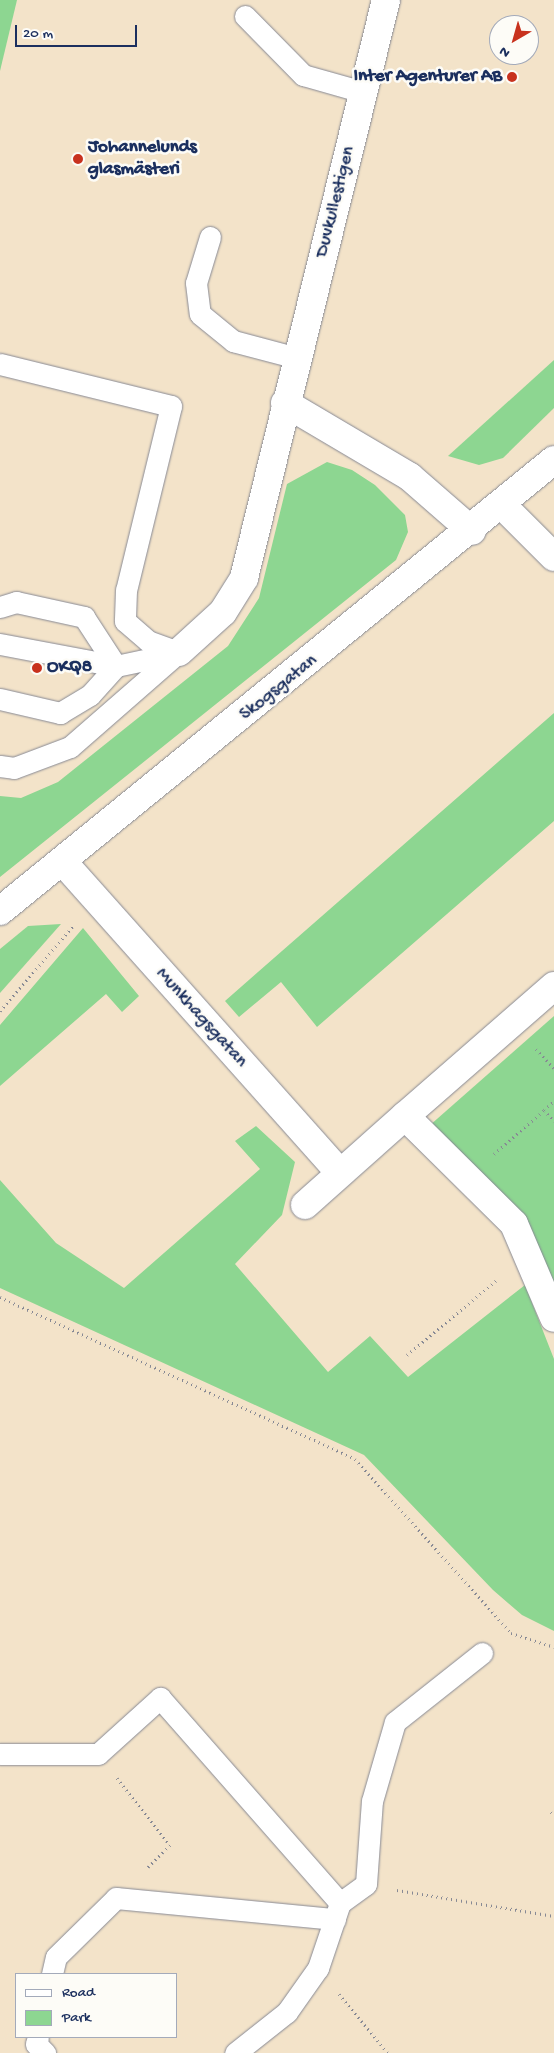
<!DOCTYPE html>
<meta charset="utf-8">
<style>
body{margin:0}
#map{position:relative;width:554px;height:2053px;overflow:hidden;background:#f3e3c9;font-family:"Gochi Hand",sans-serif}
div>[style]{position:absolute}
.green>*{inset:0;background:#8dd691}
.path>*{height:3px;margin-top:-1.5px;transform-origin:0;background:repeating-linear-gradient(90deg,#878994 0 1px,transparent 0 5px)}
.roads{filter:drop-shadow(0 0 1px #878994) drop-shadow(0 0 1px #878994)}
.service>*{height:21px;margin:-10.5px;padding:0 10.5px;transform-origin:10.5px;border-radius:10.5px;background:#fff}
.minor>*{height:28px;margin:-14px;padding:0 14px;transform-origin:14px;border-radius:14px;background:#fff}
.tertiary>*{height:28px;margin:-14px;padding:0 14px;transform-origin:14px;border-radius:14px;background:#fff}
.dots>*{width:14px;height:14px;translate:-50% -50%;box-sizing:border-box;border:2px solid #fdfcf7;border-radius:50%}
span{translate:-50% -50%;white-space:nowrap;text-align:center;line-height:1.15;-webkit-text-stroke:5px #fdfcf7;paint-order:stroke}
.poi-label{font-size:19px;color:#1b2f5e;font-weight:700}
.right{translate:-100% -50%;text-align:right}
.left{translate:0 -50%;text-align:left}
.street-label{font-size:19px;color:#1b2f5e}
.legend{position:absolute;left:15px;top:1973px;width:162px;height:65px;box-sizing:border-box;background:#fdfcf7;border:1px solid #a3aaba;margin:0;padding:6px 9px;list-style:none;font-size:15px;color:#1b2f5e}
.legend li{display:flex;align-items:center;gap:10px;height:25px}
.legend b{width:25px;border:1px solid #a3aaba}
.north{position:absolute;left:489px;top:15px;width:50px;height:50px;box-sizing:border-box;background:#fdfcf7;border:1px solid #a3aaba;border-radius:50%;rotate:218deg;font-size:14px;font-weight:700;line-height:20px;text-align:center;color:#1b2f5e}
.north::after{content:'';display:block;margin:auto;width:18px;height:22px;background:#c8321e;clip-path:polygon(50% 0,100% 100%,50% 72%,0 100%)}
.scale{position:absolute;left:15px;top:25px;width:122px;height:22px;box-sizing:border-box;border:2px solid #1b2f5e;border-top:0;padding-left:6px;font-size:15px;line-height:18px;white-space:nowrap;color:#1b2f5e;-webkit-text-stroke:4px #fdfcf7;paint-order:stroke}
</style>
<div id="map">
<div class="green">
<div style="clip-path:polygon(0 0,17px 0,0 71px)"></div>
<div style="clip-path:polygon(554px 360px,554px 408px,503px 458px,479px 465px,448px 456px)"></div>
<div style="clip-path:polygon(327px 462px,352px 470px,375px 485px,405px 515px,408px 532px,396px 560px,0 877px,0 796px,21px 798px,58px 782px,228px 646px,259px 598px,287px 484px)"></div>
<div style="clip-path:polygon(554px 713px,554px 821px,317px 1027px,281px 982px,239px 1017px,225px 1001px)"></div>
<div style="clip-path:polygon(61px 924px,0 993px,0 949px,28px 926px)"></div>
<div style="clip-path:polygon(83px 928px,139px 996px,122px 1012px,106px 994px,0 1086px,0 1025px)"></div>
<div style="clip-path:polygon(554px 1016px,554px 1288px,429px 1126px)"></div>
<div style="clip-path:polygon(256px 1126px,295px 1162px,282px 1215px,235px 1264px,328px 1372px,370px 1336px,408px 1377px,525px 1285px,554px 1359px,554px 1631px,522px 1615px,493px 1590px,364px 1455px,0 1288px,0 1180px,56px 1243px,124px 1288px,260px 1169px,235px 1141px)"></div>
</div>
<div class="path">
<div style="left:0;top:1011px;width:112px;rotate:-49.3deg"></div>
<div style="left:536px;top:1049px;width:26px;rotate:47deg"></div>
<div style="left:544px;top:1110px;width:13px;rotate:-42deg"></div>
<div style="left:494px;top:1154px;width:67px;rotate:-41.3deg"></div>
<div style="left:544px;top:1110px;width:15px;rotate:48deg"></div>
<div style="left:0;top:1297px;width:390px;rotate:24.5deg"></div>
<div style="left:355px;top:1459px;width:234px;rotate:48.1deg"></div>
<div style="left:511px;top:1633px;width:45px;rotate:18deg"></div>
<div style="left:407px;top:1355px;width:119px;rotate:-39.9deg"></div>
<div style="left:117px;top:1778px;width:85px;rotate:51.7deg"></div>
<div style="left:170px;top:1845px;width:33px;rotate:135deg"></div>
<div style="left:551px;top:1812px;width:4px;rotate:45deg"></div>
<div style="left:397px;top:1890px;width:159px;rotate:9.4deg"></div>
<div style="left:339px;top:1994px;width:77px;rotate:50.3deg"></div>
</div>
<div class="roads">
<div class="service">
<div style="left:245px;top:16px;width:83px;rotate:45.5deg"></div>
<div style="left:303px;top:75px;width:62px;rotate:15.8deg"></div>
<div style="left:210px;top:237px;width:48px;rotate:106.9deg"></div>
<div style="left:196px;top:283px;width:31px;rotate:83deg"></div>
<div style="left:200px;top:314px;width:43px;rotate:39.3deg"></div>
<div style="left:233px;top:341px;width:66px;rotate:14.9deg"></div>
<div style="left:0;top:364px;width:176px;rotate:13.8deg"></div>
<div style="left:171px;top:406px;width:189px;rotate:103.7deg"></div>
<div style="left:126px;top:590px;width:31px;rotate:92deg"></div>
<div style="left:125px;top:621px;width:30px;rotate:41deg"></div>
<div style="left:148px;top:641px;width:33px;rotate:20deg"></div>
<div style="left:0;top:607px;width:17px;rotate:-17deg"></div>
<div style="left:16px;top:602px;width:70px;rotate:12.4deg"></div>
<div style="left:84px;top:617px;width:59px;rotate:56.9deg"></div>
<div style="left:116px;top:666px;width:62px;rotate:-12deg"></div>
<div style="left:0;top:644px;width:118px;rotate:10.7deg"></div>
<div style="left:0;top:699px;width:62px;rotate:13.1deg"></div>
<div style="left:60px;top:713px;width:35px;rotate:-31deg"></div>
<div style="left:90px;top:695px;width:39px;rotate:-48deg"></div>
<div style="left:0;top:766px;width:14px;rotate:8deg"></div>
<div style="left:14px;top:768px;width:60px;rotate:-20.6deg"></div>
<div style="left:70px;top:747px;width:145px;rotate:-41.1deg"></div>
<div style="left:0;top:1754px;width:98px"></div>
<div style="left:98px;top:1754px;width:84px;rotate:-42.1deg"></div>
<div style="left:160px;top:1698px;width:273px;rotate:48.7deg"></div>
<div style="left:340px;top:1903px;width:69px;rotate:108.7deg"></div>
<div style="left:318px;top:1968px;width:54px;rotate:125.2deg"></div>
<div style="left:287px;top:2012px;width:66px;rotate:141.7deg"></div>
<div style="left:340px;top:1903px;width:32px;rotate:-36deg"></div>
<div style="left:366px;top:1884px;width:83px;rotate:-85.9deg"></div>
<div style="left:372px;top:1801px;width:82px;rotate:-73.8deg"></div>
<div style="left:395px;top:1722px;width:111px;rotate:-38.4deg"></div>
<div style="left:52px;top:1974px;width:17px;rotate:-77deg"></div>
<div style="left:56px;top:1957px;width:84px;rotate:-44.5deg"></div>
<div style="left:116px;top:1898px;width:220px;rotate:5.5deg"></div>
<div style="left:38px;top:2037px;width:7px;rotate:106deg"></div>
<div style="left:36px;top:2044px;width:13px;rotate:45deg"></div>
</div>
<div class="minor">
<div style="left:285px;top:403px;width:145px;rotate:30.6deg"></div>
<div style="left:410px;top:477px;width:82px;rotate:41.1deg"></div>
<div style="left:503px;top:506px;width:72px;rotate:45deg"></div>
<div style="left:179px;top:652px;width:59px;rotate:-42.3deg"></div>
<div style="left:223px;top:612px;width:40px;rotate:-58deg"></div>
<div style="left:244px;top:578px;width:595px;rotate:-76.2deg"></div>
<div style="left:63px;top:862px;width:416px;rotate:48.3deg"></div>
<div style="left:554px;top:986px;width:198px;rotate:138.9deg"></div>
<div style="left:405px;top:1116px;width:153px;rotate:44.7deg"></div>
<div style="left:514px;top:1224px;width:102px;rotate:66.9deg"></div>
<div style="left:305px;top:1205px;width:134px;rotate:-41.7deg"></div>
</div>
<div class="tertiary">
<div style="left:0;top:911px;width:714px;rotate:-39.15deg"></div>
</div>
</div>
<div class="dots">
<div style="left:512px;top:77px;background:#c8321e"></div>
<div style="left:78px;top:159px;background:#c8321e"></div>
<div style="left:37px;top:668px;background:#c8321e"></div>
</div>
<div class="poi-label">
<span class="right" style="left:502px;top:77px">Inter Agenturer AB</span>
<span class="left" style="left:88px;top:159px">Johannelunds<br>glasmästeri</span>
<span class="left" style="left:47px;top:668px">OKQ8</span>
</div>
<div class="street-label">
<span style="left:336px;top:202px;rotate:-76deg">Duvkullestigen</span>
<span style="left:279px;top:688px;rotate:-39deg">Skogsgatan</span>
<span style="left:201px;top:1018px;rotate:48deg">Munkhagsgatan</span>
</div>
<ul class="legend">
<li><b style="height:6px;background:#fff"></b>Road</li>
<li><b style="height:14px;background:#8dd691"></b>Park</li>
</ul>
<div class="north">N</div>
<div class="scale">20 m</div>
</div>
